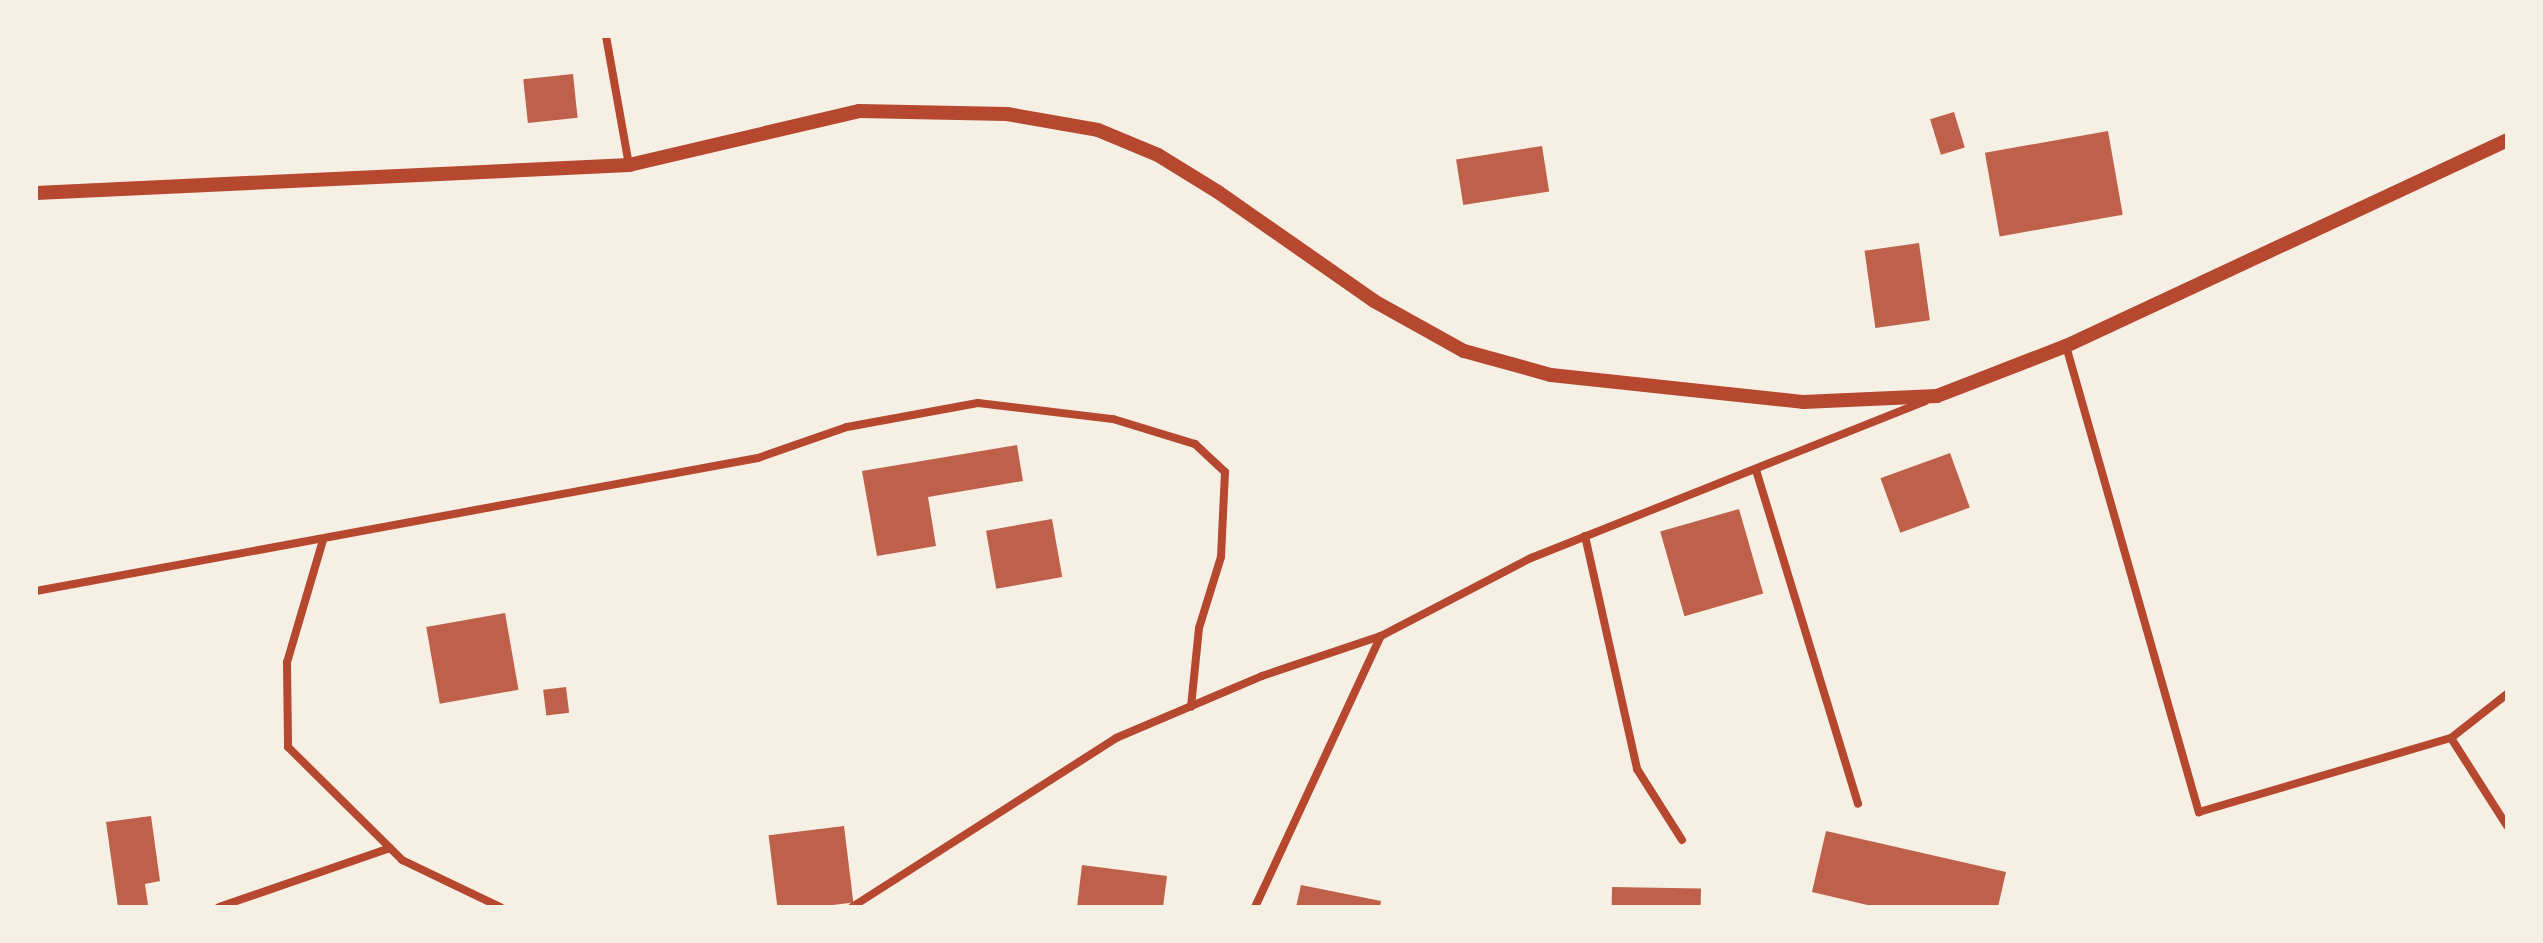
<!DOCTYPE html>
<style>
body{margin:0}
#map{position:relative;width:2543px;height:943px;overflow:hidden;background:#f6efe4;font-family:"Nunito Sans",sans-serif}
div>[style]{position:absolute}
.building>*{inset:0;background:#bf614a;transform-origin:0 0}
.minor>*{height:8px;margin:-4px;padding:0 4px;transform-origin:4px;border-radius:4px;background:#b5482f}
.tertiary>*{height:14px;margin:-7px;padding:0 7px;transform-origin:7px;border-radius:7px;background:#b5482f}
span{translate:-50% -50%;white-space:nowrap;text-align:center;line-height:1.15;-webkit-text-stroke:8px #f6efe4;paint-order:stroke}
.frame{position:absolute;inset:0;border:38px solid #f6efe4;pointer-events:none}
</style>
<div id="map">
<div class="building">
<div style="left:573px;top:74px;width:44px;height:50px;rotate:84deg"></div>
<div style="left:1954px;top:112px;width:37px;height:25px;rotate:73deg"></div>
<div style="left:2108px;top:131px;width:85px;height:125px;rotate:80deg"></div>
<div style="left:1542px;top:146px;width:46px;height:87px;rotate:81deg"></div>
<div style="left:1919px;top:243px;width:78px;height:55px;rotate:82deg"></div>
<div style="clip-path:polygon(1017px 445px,1023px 481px,928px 497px,936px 546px,877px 556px,862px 471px)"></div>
<div style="left:1950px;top:453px;width:58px;height:74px;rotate:70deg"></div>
<div style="left:1739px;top:509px;width:88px;height:82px;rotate:74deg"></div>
<div style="left:1052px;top:519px;width:59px;height:67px;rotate:80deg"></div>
<div style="left:505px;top:613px;width:78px;height:80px;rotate:80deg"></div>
<div style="left:566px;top:687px;width:26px;height:23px;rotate:83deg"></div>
<div style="clip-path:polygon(151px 816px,160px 881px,145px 884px,148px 905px,118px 907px,106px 822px)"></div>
<div style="left:844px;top:826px;width:77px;height:76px;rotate:83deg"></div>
<div style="clip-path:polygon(1826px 831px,2006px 872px,1998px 907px,1876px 907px,1812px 892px)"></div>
<div style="clip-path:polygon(1082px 865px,1167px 876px,1163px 907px,1077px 907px)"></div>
<div style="clip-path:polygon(1301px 885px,1381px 901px,1380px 907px,1296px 907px)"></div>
<div style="left:1612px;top:887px;width:89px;height:20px;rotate:1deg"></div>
</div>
<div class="minor">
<div style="left:606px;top:36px;width:131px;rotate:79.9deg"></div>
<div style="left:2066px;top:346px;width:485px;rotate:74.1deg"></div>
<div style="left:2199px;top:812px;width:263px;rotate:-16.4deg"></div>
<div style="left:1756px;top:470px;width:349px;rotate:73deg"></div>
<div style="left:1585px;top:536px;width:239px;rotate:77.4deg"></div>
<div style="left:1637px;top:769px;width:84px;rotate:57.6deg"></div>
<div style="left:323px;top:540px;width:127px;rotate:106.4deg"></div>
<div style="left:287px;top:662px;width:85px;rotate:89.3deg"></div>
<div style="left:288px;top:747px;width:161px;rotate:44.7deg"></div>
<div style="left:402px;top:860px;width:109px;rotate:25.6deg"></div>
<div style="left:36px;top:591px;width:734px;rotate:-10.44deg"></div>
<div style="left:758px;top:458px;width:94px;rotate:-19.2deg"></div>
<div style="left:847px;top:427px;width:133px;rotate:-10.4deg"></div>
<div style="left:978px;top:403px;width:136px;rotate:6.8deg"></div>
<div style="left:1113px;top:419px;width:86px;rotate:17deg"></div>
<div style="left:1195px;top:444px;width:41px;rotate:43deg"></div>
<div style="left:1225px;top:472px;width:85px;rotate:92.7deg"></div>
<div style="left:1221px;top:557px;width:74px;rotate:107.2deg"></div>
<div style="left:1199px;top:628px;width:79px;rotate:95.8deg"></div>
<div style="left:2507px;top:694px;width:71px;rotate:141.8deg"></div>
<div style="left:2451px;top:738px;width:104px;rotate:57.5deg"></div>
<div style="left:219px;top:907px;width:181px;rotate:-19deg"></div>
<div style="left:852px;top:907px;width:313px;rotate:-32.6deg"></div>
<div style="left:1116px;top:738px;width:159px;rotate:-23deg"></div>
<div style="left:1262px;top:676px;width:126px;rotate:-18.6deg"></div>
<div style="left:1381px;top:636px;width:169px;rotate:-27.5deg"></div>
<div style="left:1531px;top:558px;width:424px;rotate:-21.7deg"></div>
<div style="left:1255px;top:907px;width:299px;rotate:-65.1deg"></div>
</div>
<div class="tertiary">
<div style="left:36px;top:193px;width:594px;rotate:-2.7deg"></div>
<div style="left:629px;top:165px;width:236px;rotate:-13.2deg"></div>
<div style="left:859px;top:111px;width:148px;rotate:1.2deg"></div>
<div style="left:1007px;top:114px;width:92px;rotate:10deg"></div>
<div style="left:1098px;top:130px;width:65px;rotate:22.6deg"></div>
<div style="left:1158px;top:155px;width:70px;rotate:31.7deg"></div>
<div style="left:1218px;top:192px;width:190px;rotate:34.9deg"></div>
<div style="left:1374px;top:301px;width:103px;rotate:29.1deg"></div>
<div style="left:1464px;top:351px;width:90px;rotate:15.4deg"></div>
<div style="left:1551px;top:375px;width:253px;rotate:6.1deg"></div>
<div style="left:1803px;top:402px;width:134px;rotate:-2.6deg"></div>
<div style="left:1937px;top:396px;width:138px;rotate:-21.2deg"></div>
<div style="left:2066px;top:346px;width:487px;rotate:-25deg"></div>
</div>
<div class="frame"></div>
</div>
